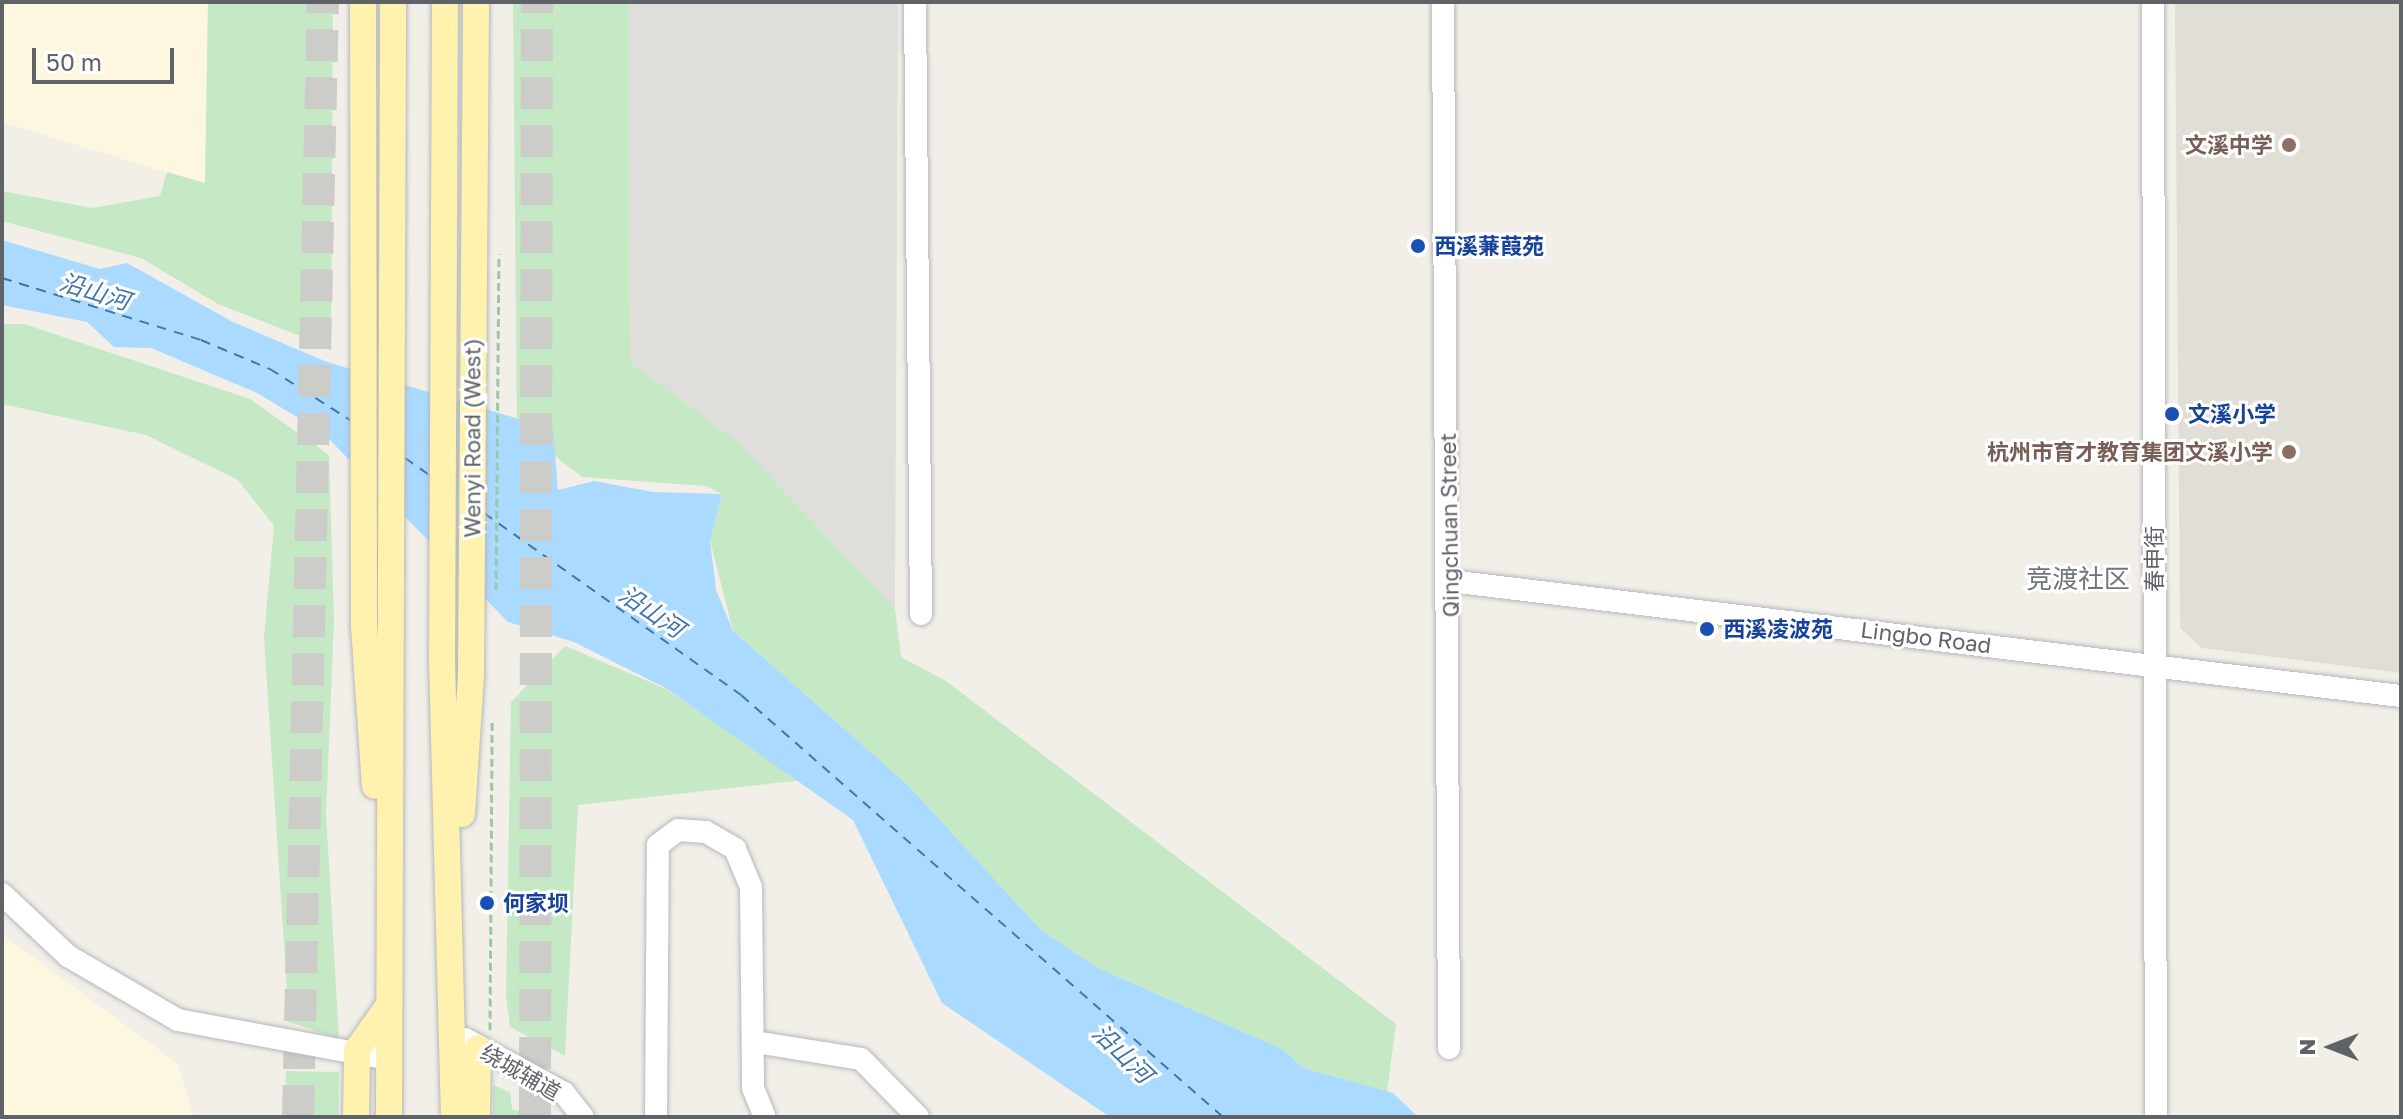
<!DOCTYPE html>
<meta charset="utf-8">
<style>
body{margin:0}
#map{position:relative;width:2403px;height:1119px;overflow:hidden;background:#f1efe8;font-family:"Golos Text","Noto Sans SC",sans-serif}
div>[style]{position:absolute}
.commercial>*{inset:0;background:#fef7e0}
.industrial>*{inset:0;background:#e0deda}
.education>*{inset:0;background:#e1ded6}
.green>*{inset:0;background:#c5e8c5;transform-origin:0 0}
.water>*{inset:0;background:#aadaff}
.ferry>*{height:2px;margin-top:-1px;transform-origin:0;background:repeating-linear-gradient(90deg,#4174aa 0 10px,transparent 0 18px)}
.highway-tunnel>*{height:32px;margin-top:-16px;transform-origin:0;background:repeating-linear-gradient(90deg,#ccccc8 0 32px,transparent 0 48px)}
.path>*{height:3px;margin-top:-1.5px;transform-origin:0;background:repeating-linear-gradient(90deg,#9cc7a9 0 8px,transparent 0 12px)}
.roads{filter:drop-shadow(0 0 2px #b5b8bc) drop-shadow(0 0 2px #b5b8bc)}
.minor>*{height:22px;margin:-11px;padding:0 11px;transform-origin:11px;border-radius:11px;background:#fff}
.major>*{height:26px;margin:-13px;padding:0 13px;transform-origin:13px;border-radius:13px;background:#fff2af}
.dots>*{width:22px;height:22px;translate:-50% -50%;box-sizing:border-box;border:4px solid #fff;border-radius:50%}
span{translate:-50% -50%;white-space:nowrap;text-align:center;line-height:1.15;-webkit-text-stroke:6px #fff;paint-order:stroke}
.education-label{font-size:22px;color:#785e54;font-weight:700}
.right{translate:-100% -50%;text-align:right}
.transit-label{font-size:22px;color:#164399;font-weight:700}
.left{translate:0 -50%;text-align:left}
.street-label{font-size:22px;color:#5f6368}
.water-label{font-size:24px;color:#4174aa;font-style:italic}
.quarter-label{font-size:26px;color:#70757a}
.frame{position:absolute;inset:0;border:4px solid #5f6368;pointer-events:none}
.north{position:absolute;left:2291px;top:1007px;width:80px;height:80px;-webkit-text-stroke:6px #fff;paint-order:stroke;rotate:270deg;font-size:22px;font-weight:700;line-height:32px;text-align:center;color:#5f6368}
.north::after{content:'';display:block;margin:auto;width:28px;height:36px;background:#5f6368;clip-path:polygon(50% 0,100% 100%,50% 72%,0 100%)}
.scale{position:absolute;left:32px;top:48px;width:142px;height:36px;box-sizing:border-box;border:4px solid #5f6368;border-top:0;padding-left:10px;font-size:24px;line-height:28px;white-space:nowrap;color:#5f6368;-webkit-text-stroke:6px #fff;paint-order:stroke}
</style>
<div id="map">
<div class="commercial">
<div style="clip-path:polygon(2px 2px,208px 2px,205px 184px,2px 122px)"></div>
<div style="clip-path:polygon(2px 934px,178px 1064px,194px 1117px,2px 1117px)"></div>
</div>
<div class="industrial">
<div style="clip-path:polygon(629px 2px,898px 2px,895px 609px,737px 441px,630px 362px)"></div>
</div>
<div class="education">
<div style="clip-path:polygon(2175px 2px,2401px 2px,2401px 673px,2202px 648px,2180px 628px)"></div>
</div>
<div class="green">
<div style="clip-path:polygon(208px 2px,333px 2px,331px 348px,218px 304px,141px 258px,2px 221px,2px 191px,92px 208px,160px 196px,167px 172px,205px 183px)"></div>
<div style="clip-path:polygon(513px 2px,629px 2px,630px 362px,737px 441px,895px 609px,901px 657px,946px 681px,1396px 1024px,1387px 1092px,1303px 1068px,1282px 1049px,1098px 968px,1041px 930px,908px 785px,733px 631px,710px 540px,722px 494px,706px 486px,582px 477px,517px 427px)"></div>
<div style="clip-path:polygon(2px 324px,24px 324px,250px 399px,329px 455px,334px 620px,326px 814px,339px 1039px,289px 1022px,264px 637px,274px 526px,238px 480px,146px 435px,2px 404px)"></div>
<div style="clip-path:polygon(565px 646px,664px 688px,803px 780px,578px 805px,565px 1056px,510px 1027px,506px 996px,511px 702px)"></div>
<div style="left:339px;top:1072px;width:45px;height:53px;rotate:91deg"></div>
<div style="clip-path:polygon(493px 1085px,510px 1092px,512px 1109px,541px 1117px,493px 1117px)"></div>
</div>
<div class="water">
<div style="clip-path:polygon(2px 240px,100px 269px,127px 263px,233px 322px,327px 362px,553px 429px,558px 490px,594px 481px,653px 492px,722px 494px,710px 541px,716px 590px,733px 631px,908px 785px,1041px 930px,1098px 968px,1282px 1049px,1303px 1068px,1393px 1093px,1418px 1117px,1110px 1117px,942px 1003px,853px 820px,664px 687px,574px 642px,508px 622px,322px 432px,257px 393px,151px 348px,114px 347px,87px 322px,2px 305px)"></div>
</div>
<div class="ferry">
<div style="left:2px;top:278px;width:208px;rotate:17.3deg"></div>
<div style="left:201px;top:340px;width:75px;rotate:22.8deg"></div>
<div style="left:270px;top:369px;width:95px;rotate:32.5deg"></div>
<div style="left:405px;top:458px;width:29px;rotate:35deg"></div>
<div style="left:484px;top:513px;width:315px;rotate:35.3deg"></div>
<div style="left:741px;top:695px;width:641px;rotate:41.2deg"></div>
</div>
<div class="highway-tunnel">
<div style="left:298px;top:1117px;width:1115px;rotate:-88.72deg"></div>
<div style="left:535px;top:1117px;width:1115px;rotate:-89.9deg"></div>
</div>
<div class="path">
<div style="left:496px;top:590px;width:336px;rotate:-89.5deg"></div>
<div style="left:490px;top:1030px;width:308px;rotate:-89.6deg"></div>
</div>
<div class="roads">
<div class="minor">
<div style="left:915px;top:2px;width:612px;rotate:89.44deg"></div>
<div style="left:1443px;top:2px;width:1046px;rotate:89.67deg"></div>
<div style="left:2153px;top:2px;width:1115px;rotate:89.85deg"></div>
<div style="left:1450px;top:581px;width:958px;rotate:6.9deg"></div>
<div style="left:2px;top:894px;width:91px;rotate:43.2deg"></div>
<div style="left:68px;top:956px;width:127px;rotate:30.2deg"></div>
<div style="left:178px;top:1020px;width:214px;rotate:10.5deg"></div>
<div style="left:465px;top:1039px;width:113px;rotate:28.6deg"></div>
<div style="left:564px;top:1093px;width:31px;rotate:52deg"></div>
<div style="left:755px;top:1042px;width:107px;rotate:9.1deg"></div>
<div style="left:861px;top:1059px;width:81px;rotate:45.5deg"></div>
<div style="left:656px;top:1117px;width:272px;rotate:-89.6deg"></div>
<div style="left:658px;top:845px;width:25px;rotate:-37deg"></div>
<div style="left:678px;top:830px;width:28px;rotate:4deg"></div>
<div style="left:706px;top:832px;width:34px;rotate:30deg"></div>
<div style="left:735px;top:849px;width:41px;rotate:67.2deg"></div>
<div style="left:751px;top:887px;width:201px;rotate:89.4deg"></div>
<div style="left:753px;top:1088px;width:31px;rotate:68deg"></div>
</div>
<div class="major">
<div style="left:363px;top:2px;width:624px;rotate:89.91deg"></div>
<div style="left:364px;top:626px;width:160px;rotate:86.1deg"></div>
<div style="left:445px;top:2px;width:658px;rotate:90.26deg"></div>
<div style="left:442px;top:660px;width:457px;rotate:88.5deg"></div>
<div style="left:462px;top:814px;width:139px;rotate:-86.3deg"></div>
<div style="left:471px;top:675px;width:673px;rotate:-89.57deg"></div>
<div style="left:356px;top:1117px;width:67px;rotate:-89.1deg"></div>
<div style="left:357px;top:1050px;width:54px;rotate:-54.8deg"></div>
<div style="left:389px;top:1117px;width:1115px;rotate:-89.79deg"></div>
<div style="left:477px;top:1117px;width:69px;rotate:-89.2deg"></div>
</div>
</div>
<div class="dots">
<div style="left:2289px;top:145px;background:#8d6e63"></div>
<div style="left:1418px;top:246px;background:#1a4fb4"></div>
<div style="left:2172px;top:414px;background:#1a4fb4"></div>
<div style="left:2289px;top:452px;background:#8d6e63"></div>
<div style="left:1707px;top:629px;background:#1a4fb4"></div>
<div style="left:487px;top:903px;background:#1a4fb4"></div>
</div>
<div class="education-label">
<span class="right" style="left:2273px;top:145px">文溪中学</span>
<span class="right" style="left:2273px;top:452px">杭州市育才教育集团文溪小学</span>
</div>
<div class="transit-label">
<span class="left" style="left:1434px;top:246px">西溪蒹葭苑</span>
<span class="left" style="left:2188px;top:414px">文溪小学</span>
<span class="left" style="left:1723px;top:629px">西溪凌波苑</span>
<span class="left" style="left:503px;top:903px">何家坝</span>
</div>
<div class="street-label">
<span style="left:472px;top:438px;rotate:-90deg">Wenyi Road (West)</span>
<span style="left:1449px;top:525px;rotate:-91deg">Qingchuan Street</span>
<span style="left:2154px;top:559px;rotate:-90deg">春申街</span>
<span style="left:1926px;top:637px;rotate:7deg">Lingbo Road</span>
<span style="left:521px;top:1072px;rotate:30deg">绕城辅道</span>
</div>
<div class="water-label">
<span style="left:95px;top:291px;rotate:17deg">沿山河</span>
<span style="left:652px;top:611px;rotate:34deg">沿山河</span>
<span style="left:1123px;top:1053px;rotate:44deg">沿山河</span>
</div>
<div class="quarter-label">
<span style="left:2078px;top:579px">竞渡社区</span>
</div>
<div class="frame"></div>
<div class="north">N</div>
<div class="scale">50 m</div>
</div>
